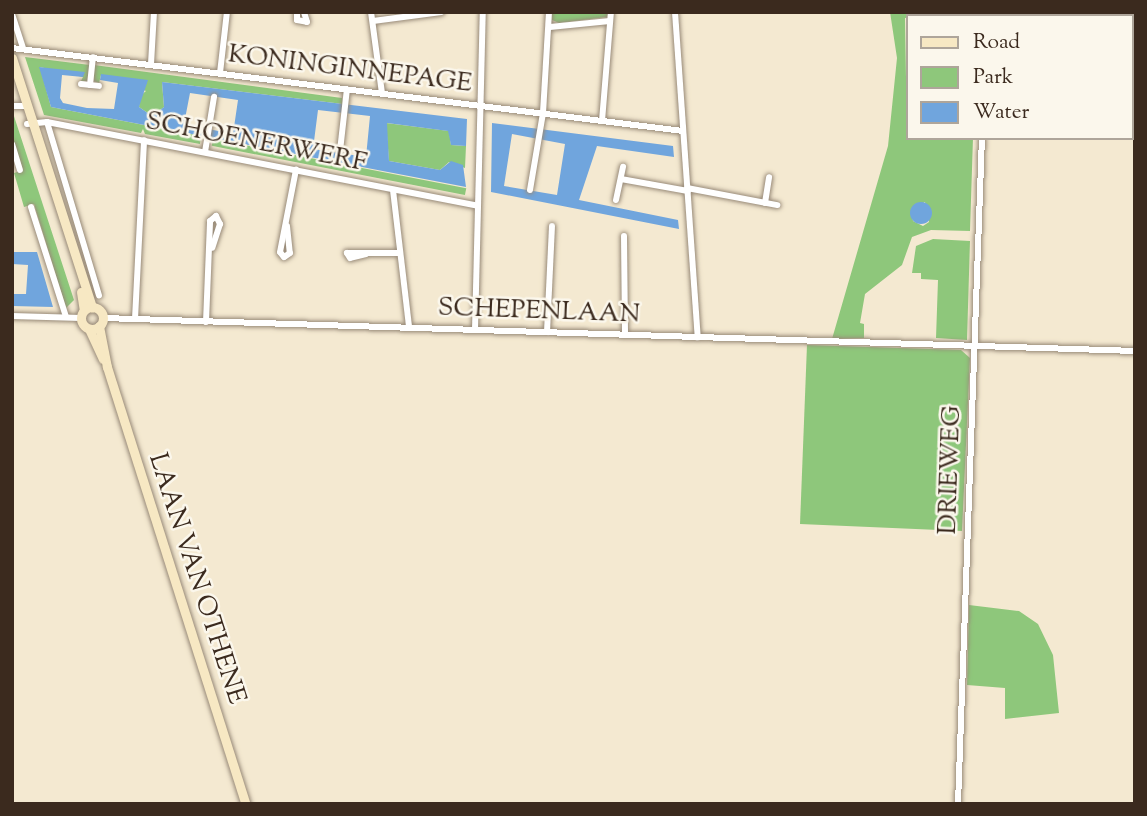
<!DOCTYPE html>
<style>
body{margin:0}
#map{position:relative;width:1147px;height:816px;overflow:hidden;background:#f4e9d1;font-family:"Sorts Mill Goudy",serif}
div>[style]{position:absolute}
.green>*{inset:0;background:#8ec77b;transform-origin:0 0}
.water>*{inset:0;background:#70a5dd}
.round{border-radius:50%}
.roads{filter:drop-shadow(0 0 2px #988a78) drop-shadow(0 0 2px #988a78)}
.street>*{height:6px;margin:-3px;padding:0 3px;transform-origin:3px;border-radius:3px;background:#fff}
.secondary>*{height:9px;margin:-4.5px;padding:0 4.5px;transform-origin:4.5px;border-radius:4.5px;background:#f7e8c3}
.secondary>.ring{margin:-4.5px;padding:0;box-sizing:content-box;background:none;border:9px solid #f7e8c3;border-radius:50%}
span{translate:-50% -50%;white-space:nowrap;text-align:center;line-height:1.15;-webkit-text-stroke:5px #fbf7ec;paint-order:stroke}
.street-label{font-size:26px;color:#3b2a1e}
.frame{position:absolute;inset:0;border:14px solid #3b2a1e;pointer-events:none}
.legend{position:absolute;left:906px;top:14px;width:228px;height:126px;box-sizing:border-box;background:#fbf7ec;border:2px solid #aea59a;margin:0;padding:9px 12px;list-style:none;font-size:21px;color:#3b2a1e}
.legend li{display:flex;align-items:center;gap:14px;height:35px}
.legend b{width:35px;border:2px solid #aea59a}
</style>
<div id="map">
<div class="green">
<div style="clip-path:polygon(550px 12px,609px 12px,607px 17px,559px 23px,552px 20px)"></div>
<div style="clip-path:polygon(evenodd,890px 12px,978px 12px,905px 18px,907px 138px,973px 138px,970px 231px,931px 230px,912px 237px,902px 265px,865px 294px,860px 323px,864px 324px,864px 338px,832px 339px,888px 146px,897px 58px,890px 12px,925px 202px,929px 222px,923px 226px,913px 221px,911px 209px,925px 202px)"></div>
<div style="clip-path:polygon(25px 57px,90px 65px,87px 81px,81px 81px,83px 77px,40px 67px,51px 107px,201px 136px,200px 144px,145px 134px,143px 129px,141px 133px,44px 115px)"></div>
<div style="clip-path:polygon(94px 65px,342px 98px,343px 104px,162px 82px,164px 107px,152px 116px,139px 107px,140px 96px,146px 91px,101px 75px,99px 83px,94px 81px)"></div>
<div style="clip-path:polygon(12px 110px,74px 300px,66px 308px,34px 204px,24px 207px,14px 173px,23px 170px,12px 137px)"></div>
<div style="clip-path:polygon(386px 123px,449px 131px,451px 145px,466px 146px,465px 168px,449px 162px,440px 170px,389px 161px)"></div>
<div style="left:213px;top:139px;width:258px;height:7px;rotate:11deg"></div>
<div style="clip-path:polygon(933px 239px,970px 241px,967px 340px,936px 338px,938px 280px,921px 279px,921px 273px,912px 273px,916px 246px)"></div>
<div style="clip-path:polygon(807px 345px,961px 350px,970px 358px,962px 531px,800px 524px)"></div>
<div style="clip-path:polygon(969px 605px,1019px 611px,1038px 624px,1053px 655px,1059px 713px,1005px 719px,1005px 688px,967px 685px)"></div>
</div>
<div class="water">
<div style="clip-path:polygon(evenodd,39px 67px,85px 72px,83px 77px,62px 75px,60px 98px,63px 103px,87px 108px,114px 109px,118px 83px,100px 80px,101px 74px,148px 80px,139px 107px,152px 116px,164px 107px,162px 82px,467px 119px,466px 146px,451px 145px,448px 131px,387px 123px,389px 161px,440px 170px,451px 161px,463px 165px,466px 187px,51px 107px,39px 67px,190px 93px,238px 100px,233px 134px,184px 124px,190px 93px,39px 67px,318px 110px,370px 116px,366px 157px,313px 149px,318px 110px)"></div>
<div style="clip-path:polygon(evenodd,492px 123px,673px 146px,674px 157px,597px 146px,579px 200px,678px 220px,679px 229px,491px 192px,492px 123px,512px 134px,565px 144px,557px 195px,504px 186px,512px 134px)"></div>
<div class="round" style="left:910px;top:202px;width:22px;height:22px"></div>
<div style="clip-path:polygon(12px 252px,37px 252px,53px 307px,12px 306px,12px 294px,26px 294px,28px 265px,12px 264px)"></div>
</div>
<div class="roads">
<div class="street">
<div style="left:297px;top:12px;width:8px;rotate:90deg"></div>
<div style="left:297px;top:20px;width:10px;rotate:11deg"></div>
<div style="left:307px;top:22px;width:10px;rotate:-107deg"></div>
<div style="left:371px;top:12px;width:82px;rotate:82.3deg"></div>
<div style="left:675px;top:12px;width:326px;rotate:86deg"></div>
<div style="left:12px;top:14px;width:36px;rotate:72deg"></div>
<div style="left:986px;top:16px;width:4px;rotate:-76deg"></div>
<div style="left:373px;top:21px;width:69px;rotate:-7.5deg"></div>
<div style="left:550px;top:27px;width:60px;rotate:-5.7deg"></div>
<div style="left:12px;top:48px;width:676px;rotate:7.05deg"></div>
<div style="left:151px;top:64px;width:52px;rotate:-86.7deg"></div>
<div style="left:220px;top:73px;width:61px;rotate:-83.5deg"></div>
<div style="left:81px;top:84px;width:18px;rotate:6deg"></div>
<div style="left:90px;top:85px;width:28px;rotate:-84deg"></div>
<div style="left:12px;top:106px;width:16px"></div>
<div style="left:602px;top:121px;width:109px;rotate:-85.3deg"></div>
<div style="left:47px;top:122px;width:181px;rotate:73.3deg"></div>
<div style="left:27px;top:124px;width:20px;rotate:-6deg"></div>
<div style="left:47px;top:122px;width:439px;rotate:11deg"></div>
<div style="left:12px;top:144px;width:27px;rotate:73deg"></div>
<div style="left:340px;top:151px;width:62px;rotate:-83.6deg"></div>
<div style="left:205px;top:152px;width:56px;rotate:-80.7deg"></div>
<div style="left:621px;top:179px;width:68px;rotate:10.2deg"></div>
<div style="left:687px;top:188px;width:92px;rotate:10.7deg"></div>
<div style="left:393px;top:190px;width:138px;rotate:83.3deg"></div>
<div style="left:530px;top:190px;width:78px;rotate:-80.4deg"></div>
<div style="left:543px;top:113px;width:101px;rotate:-86.6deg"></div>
<div style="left:616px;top:200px;width:34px;rotate:-78deg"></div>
<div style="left:765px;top:203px;width:26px;rotate:-81deg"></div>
<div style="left:31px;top:207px;width:115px;rotate:72.3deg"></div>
<div style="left:287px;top:226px;width:27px;rotate:84deg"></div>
<div style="left:290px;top:253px;width:7px;rotate:146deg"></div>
<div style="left:284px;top:257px;width:6px;rotate:-129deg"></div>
<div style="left:280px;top:252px;width:84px;rotate:-79deg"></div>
<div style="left:624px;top:236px;width:99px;rotate:89.4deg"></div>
<div style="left:366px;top:254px;width:16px;rotate:166deg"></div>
<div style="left:350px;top:258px;width:6px;rotate:-121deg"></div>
<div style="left:347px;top:253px;width:53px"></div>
<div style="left:12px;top:316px;width:69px;rotate:1.7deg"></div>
<div style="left:103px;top:318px;width:1033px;rotate:1.83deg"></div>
<div style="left:135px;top:319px;width:179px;rotate:-87.1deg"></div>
<div style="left:206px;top:322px;width:101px;rotate:-87.7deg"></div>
<div style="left:210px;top:221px;width:8px;rotate:-40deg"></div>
<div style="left:216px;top:216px;width:9px;rotate:63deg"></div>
<div style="left:220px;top:224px;width:25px;rotate:108deg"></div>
<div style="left:475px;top:330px;width:318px;rotate:-88.6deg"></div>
<div style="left:547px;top:332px;width:106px;rotate:-87.3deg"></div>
<div style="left:958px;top:804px;width:666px;rotate:-87.94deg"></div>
</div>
<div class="secondary">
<div style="left:12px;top:58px;width:262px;rotate:72.2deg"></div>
<div style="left:81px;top:292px;width:18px;rotate:81deg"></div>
<div class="ring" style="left:81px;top:307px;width:13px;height:13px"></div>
<div style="left:99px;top:326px;width:42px;rotate:79deg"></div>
<div style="left:107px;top:367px;width:459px;rotate:72.4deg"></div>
<div style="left:89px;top:329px;width:33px;rotate:65deg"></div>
</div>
</div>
<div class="street-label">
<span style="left:350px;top:70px;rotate:7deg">KONINGINNEPAGE</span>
<span style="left:256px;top:143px;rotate:11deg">SCHOENERWERF</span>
<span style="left:539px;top:312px;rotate:2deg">SCHEPENLAAN</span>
<span style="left:951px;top:470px;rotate:-88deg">DRIEWEG</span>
<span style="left:196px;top:579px;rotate:72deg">LAAN VAN OTHENE</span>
</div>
<div class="frame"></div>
<ul class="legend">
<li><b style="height:9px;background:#f7e8c3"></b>Road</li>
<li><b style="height:19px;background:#8ec77b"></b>Park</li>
<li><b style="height:19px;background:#70a5dd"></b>Water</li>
</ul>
</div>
